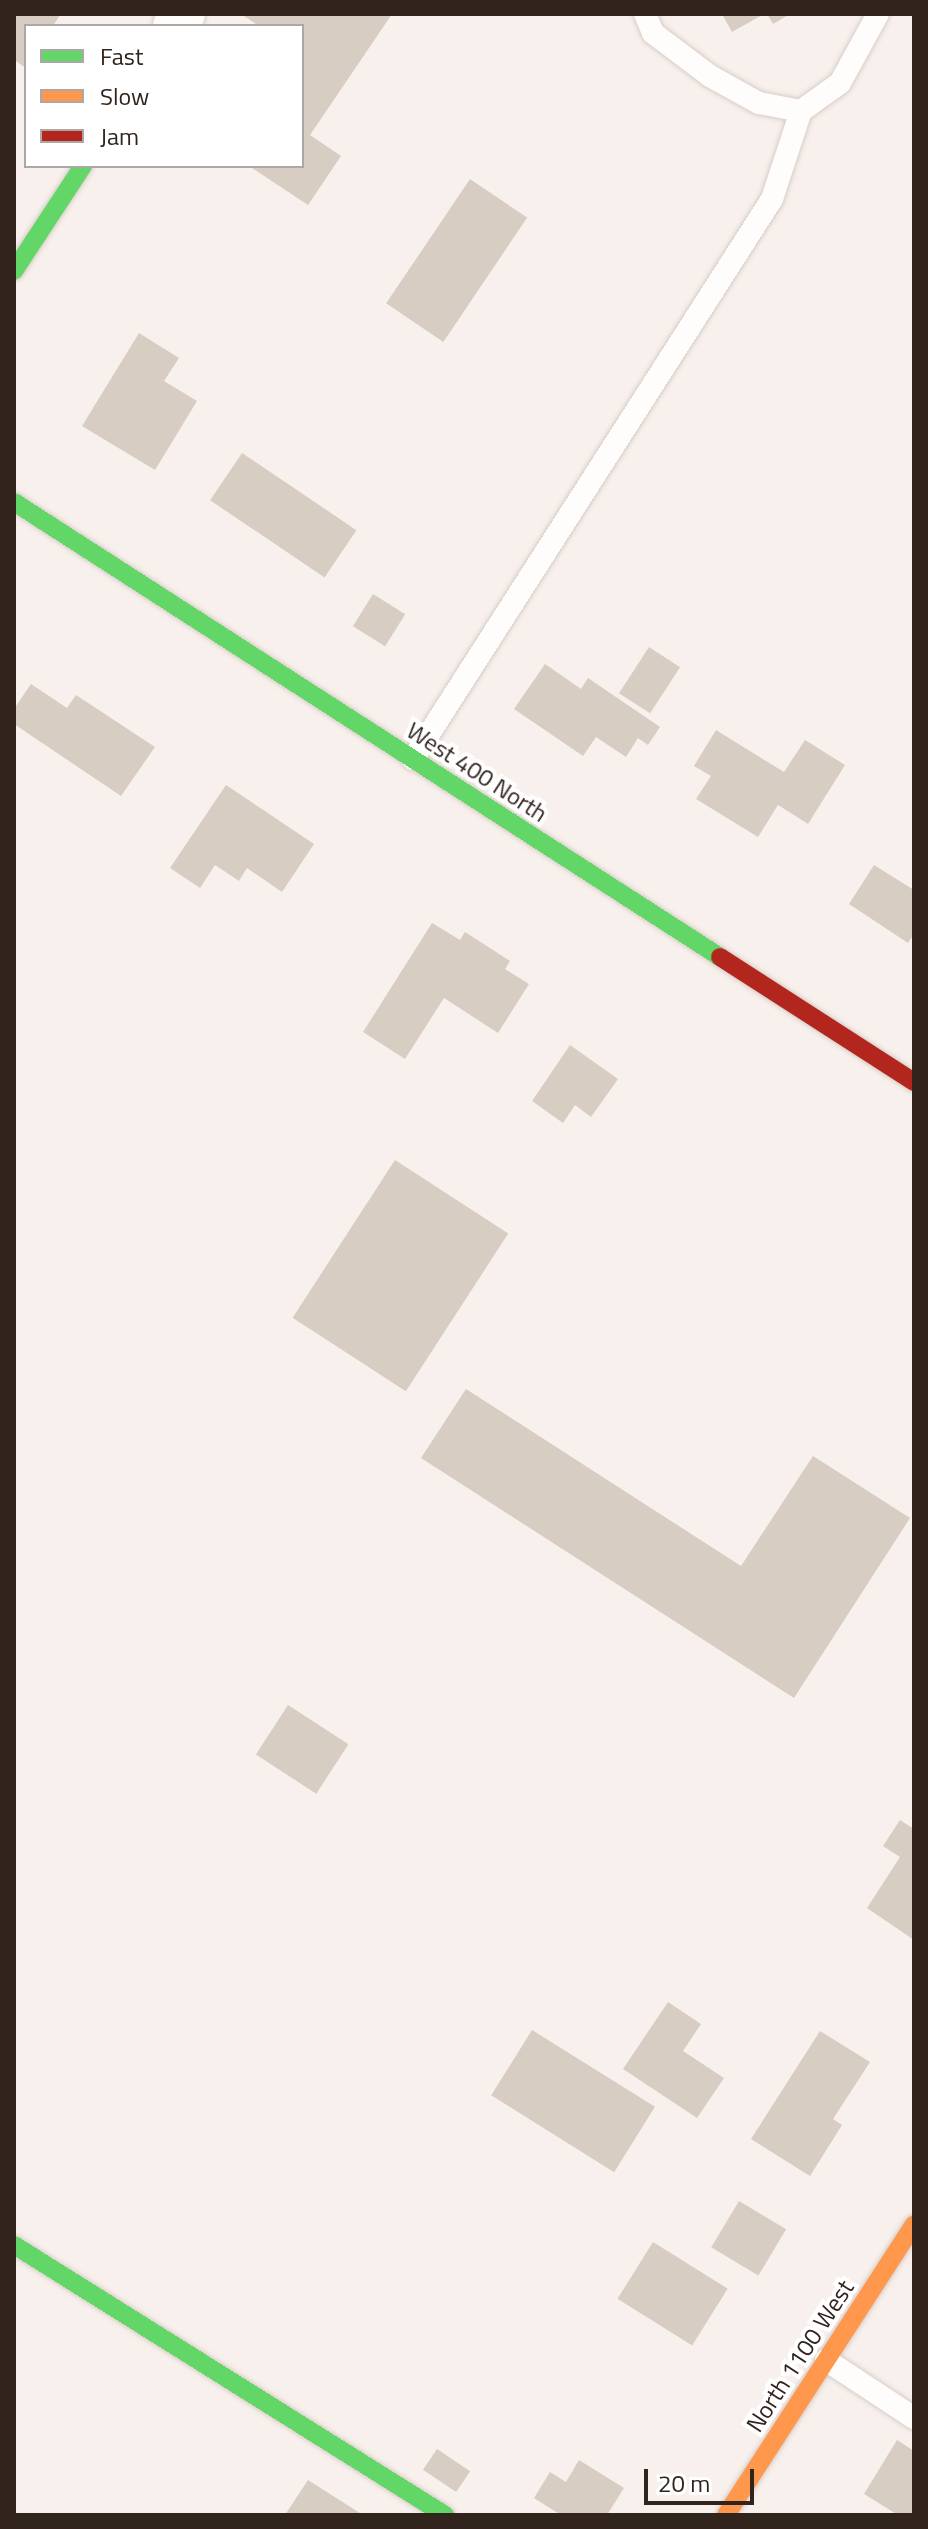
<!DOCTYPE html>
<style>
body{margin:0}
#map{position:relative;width:928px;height:2529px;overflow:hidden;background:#f8f0ec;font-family:"Titillium Web",sans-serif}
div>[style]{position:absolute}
.building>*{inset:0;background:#d7cdc2;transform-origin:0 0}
.roads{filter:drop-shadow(0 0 2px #d8cdc8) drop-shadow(0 0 2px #d8cdc8)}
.lane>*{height:22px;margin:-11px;padding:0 11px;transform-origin:11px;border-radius:11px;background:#fefdfc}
.street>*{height:44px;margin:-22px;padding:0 22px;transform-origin:22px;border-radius:22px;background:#fefdfc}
.fast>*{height:18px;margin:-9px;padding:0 9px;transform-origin:9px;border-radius:9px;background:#63d668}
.slow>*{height:18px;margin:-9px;padding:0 9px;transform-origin:9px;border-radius:9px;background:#ff974d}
.jam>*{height:18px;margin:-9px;padding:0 9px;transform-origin:9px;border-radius:9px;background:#b3261e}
span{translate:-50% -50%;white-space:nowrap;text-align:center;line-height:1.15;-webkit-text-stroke:8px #fff;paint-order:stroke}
.street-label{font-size:24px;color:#31241d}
.frame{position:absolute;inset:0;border:16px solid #31241d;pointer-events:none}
.legend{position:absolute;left:24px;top:24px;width:280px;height:144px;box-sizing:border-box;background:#fff;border:2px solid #ada7a5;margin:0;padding:10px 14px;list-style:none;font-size:24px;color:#31241d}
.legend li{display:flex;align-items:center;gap:16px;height:40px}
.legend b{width:40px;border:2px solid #ada7a5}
.scale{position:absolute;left:644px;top:2469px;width:110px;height:36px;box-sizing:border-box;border:4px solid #31241d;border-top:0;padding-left:10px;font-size:24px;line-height:28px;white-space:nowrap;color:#31241d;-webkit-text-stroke:6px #fff;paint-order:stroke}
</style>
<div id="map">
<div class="building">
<div style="clip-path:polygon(14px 14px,60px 15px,53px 26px,26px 26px,26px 68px,16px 61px,14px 64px)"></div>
<div style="clip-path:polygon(241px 14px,392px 14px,310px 135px,341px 156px,308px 205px,249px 166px,302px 166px,302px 26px,259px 26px)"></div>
<div style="clip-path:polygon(722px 14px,764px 14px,732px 32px)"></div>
<div style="clip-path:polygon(767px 14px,790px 14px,773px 24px)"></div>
<div style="left:470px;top:179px;width:69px;height:150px;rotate:34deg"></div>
<div style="clip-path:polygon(139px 333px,179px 358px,164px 381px,197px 401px,155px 470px,82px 426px)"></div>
<div style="left:242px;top:453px;width:138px;height:57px;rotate:34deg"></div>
<div style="left:373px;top:594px;width:38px;height:38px;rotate:32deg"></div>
<div style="left:649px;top:647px;width:37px;height:55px;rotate:33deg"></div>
<div style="clip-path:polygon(545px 664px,581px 689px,588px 678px,660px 727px,648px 745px,638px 738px,626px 757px,596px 737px,583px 756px,514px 709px)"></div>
<div style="clip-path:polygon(31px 684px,67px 708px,76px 695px,155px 747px,121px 796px,14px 724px,14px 709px)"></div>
<div style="clip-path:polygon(716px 730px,784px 772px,805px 740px,845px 765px,808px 824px,778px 805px,758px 837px,696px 799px,711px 776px,694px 766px)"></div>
<div style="clip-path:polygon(226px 785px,314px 844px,282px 892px,247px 868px,239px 881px,215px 865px,200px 888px,170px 868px)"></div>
<div style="clip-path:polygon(874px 865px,914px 890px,914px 934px,908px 943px,849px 904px)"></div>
<div style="clip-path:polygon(432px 923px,460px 940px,465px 932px,510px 961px,505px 969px,529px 984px,498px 1033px,444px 998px,405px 1059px,363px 1032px)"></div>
<div style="clip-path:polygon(570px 1045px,618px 1079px,591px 1117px,575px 1105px,563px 1123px,532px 1101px)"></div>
<div style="left:395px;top:1160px;width:135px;height:188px;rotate:33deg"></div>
<div style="clip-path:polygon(466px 1389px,741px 1566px,813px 1456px,910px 1518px,794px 1698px,421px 1458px)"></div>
<div style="left:288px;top:1705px;width:72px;height:59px;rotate:33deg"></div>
<div style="clip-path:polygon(900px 1820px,914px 1829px,914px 1940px,867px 1908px,900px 1857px,883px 1846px)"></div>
<div style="clip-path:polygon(668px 2002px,701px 2024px,683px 2051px,724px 2078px,697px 2118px,623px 2069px)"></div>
<div style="left:532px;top:2030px;width:145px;height:77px;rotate:32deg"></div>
<div style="clip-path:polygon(820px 2031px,870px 2062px,833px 2119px,842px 2125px,810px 2176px,751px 2139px)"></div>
<div style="left:739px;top:2201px;width:55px;height:54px;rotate:31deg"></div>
<div style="left:653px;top:2242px;width:88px;height:67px;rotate:32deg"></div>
<div style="clip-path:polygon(897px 2440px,914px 2451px,914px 2515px,898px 2515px,864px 2494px)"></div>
<div style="left:437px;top:2449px;width:40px;height:25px;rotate:34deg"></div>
<div style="clip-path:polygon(579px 2460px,624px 2488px,607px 2515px,561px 2515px,534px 2498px,550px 2472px,566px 2482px)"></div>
<div style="clip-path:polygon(308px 2480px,363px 2515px,285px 2515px)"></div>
</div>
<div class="roads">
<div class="lane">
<div style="left:645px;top:14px;width:21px;rotate:67deg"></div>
<div style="left:653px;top:33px;width:71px;rotate:37deg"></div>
<div style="left:710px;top:76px;width:56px;rotate:28.9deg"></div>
<div style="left:759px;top:103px;width:43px;rotate:10.8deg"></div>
<div style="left:413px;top:759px;width:665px;rotate:-57.34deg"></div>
<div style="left:772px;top:199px;width:93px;rotate:-71.8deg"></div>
<div style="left:801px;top:111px;width:48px;rotate:-35.7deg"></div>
<div style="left:840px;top:83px;width:79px;rotate:-61.2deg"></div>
<div style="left:826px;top:2360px;width:105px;rotate:33.4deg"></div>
</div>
<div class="street">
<div style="left:175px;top:26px;width:14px;rotate:-56deg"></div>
</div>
<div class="fast">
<div style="left:14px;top:271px;width:126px;rotate:-56.7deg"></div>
<div style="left:14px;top:502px;width:840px;rotate:32.8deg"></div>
<div style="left:14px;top:2245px;width:509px;rotate:32.07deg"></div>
</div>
<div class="slow">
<div style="left:726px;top:2515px;width:346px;rotate:-57.1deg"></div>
</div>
<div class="jam">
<div style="left:720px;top:957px;width:231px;rotate:32.8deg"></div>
</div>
</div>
<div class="street-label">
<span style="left:477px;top:772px;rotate:33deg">West 400 North</span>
<span style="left:800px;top:2356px;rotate:-57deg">North 1100 West</span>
</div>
<div class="frame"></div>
<ul class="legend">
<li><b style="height:10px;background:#63d668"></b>Fast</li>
<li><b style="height:10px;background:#ff974d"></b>Slow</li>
<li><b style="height:10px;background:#b3261e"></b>Jam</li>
</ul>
<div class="scale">20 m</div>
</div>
